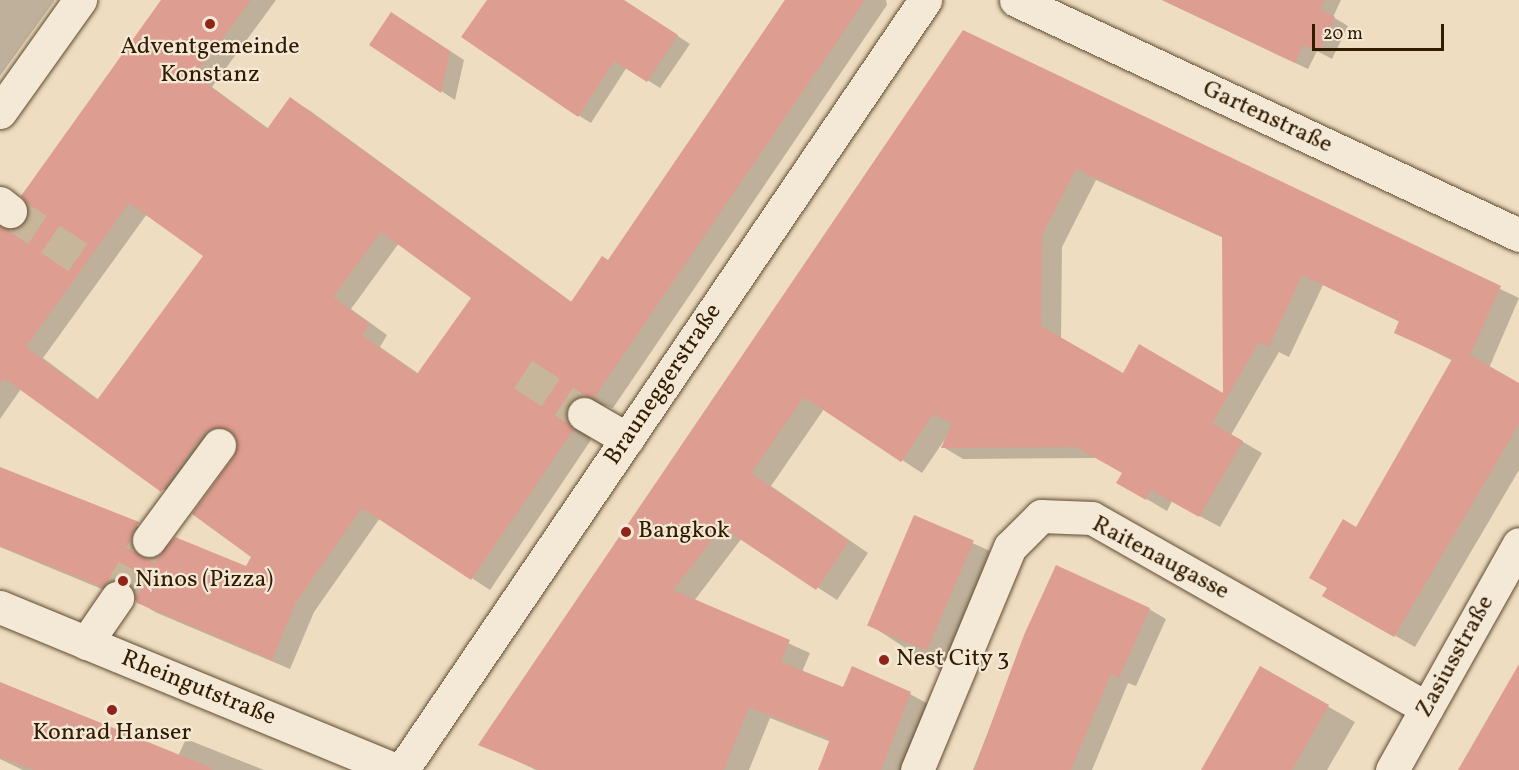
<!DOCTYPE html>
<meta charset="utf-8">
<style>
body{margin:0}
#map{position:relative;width:1519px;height:770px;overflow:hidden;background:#eeddc1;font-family:Vollkorn,serif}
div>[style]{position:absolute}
.shadow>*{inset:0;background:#0003}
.building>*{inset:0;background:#de9d91;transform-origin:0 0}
.minor-tunnel>*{height:33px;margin-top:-16.5px;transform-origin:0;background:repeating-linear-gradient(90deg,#c8b69a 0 33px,transparent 0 49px)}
.roads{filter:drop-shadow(0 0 2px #614c30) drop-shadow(0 0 2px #614c30)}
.minor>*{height:33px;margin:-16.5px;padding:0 16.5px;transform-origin:16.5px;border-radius:16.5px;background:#f4e9d7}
.dots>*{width:16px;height:16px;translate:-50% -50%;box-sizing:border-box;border:3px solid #f4e9d7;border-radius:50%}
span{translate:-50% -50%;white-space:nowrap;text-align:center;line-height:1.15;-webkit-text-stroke:4.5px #f4e9d7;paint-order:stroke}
.poi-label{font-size:24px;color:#321c00}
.left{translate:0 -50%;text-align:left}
.street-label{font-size:24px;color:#321c00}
.scale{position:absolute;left:1312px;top:24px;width:132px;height:27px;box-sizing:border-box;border:3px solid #321c00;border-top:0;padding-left:8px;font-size:18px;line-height:21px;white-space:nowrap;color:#321c00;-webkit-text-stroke:4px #f4e9d7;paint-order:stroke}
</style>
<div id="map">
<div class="shadow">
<div style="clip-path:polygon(0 0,55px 0,0 76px)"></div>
<div style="clip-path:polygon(evenodd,162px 0,276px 0,212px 87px,269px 129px,291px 99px,309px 110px,573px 303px,609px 262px,785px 0,886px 0,887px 5px,613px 408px,603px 405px,586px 414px,583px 426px,591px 440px,490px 590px,380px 518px,314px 612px,290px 669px,157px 613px,138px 602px,133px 591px,121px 597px,0 547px,0 468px,156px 534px,148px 550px,152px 558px,247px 568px,253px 557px,236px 456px,238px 438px,231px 437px,180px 501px,21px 389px,0 419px,0 228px,17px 230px,26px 223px,162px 0,147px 214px,205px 256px,99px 400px,43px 358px,147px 214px,162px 0,399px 243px,473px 297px,419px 374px,380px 347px,387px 335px,351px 309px,399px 243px)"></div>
<div style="clip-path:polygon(488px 0,623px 0,690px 44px,660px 88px,627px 67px,591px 123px,578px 115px)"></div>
<div style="clip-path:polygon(1162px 0,1341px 0,1333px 17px,1348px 26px,1332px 59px,1317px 51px,1308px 69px)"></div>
<div style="clip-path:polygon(405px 22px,464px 60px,455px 100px,371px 45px)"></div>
<div style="clip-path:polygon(evenodd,964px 32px,1519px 298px,1489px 368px,1519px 385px,1519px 470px,1415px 647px,1324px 595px,1357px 529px,1453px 361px,1396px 332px,1400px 322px,1323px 285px,1289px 357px,1279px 352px,1231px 435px,1262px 453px,1220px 527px,1172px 501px,1167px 511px,1138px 494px,1124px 472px,1098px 458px,963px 459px,943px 447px,947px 436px,922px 473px,824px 409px,771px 486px,868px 553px,837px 600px,742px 538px,694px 601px,810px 653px,802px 672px,844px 688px,910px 694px,930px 705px,904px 770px,820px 770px,831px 742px,770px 718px,749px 770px,536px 770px,481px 744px,964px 32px,1096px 180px,1224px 238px,1225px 396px,1123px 375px,1061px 339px,1062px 247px,1096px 180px)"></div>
<div style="clip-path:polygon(915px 517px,990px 551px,941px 671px,870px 625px)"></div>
<div style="clip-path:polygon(1149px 609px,1166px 619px,1136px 686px,1128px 683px,1092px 770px,973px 770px,1026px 636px)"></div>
<div style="clip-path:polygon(1261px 668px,1355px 722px,1327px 770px,1202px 770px)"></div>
<div style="clip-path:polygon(0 683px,178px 756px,186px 739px,264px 770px,23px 770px,0 759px)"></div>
</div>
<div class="building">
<div style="clip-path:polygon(evenodd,161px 0,251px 0,195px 75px,267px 129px,290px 97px,571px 302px,602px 256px,608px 260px,785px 0,865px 0,594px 398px,583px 395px,568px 404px,565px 415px,574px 429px,471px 580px,362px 508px,296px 602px,272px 660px,137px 603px,127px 582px,110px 581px,102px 587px,0 546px,0 467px,139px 522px,130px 537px,132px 547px,146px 558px,157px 557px,175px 537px,246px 566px,251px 557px,192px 514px,234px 456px,236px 438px,230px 430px,212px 428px,204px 433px,161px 492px,4px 378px,0 383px,0 226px,16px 229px,25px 222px,28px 205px,21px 196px,161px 0,129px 203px,203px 256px,97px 400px,26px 347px,129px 203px,161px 0,381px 232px,471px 298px,417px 374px,362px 335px,370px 324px,333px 297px,381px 232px)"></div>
<div style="clip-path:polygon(487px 0,624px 0,678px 35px,647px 82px,614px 61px,578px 117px,461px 37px)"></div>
<div style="clip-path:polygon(1162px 0,1325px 0,1320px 9px,1335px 17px,1319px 52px,1303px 45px,1295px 63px)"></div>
<div style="clip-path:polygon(391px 12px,450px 51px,441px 93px,369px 45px)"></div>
<div style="clip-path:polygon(evenodd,963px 30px,1501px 286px,1470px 355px,1519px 383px,1519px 424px,1394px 637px,1322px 596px,1327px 588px,1309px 578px,1343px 519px,1356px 527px,1452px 359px,1394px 333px,1399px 321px,1302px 275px,1269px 347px,1259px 342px,1212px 423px,1243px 441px,1199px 517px,1151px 490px,1146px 500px,1116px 483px,1122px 473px,1076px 447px,941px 448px,952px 423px,933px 414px,901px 462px,804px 397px,751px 473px,849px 541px,816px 590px,722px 527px,673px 590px,790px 640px,781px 662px,843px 687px,852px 666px,911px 692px,881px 770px,818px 770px,830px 739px,749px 707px,724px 770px,539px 770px,478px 745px,963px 30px,1076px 169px,1222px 237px,1223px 393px,1139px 344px,1123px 373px,1041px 326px,1042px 235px,1076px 169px)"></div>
<div style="left:914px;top:515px;width:65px;height:120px;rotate:23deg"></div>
<div style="clip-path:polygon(1056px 565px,1150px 608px,1119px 678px,1111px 674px,1071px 770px,974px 770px,1024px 635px)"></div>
<div style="clip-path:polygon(1519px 664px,1519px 770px,1458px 770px)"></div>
<div style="clip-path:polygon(1260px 666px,1329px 705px,1292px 770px,1201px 770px)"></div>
<div style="clip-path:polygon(0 682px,212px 768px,211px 770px,34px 770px,0 757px)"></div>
</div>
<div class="minor-tunnel">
<div style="left:10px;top:211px;width:91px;rotate:34.2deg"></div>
<div style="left:523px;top:374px;width:73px;rotate:33.3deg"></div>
<div style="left:117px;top:598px;width:66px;rotate:-61.1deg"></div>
</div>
<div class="roads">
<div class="minor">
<div style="left:1016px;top:0;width:555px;rotate:25.04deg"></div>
<div style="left:0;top:112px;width:138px;rotate:-54.5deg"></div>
<div style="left:0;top:203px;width:13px;rotate:39deg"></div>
<div style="left:584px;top:414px;width:50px;rotate:30.2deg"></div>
<div style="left:149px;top:540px;width:118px;rotate:-53.6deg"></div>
<div style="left:0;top:607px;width:428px;rotate:22.4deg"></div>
<div style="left:86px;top:643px;width:55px;rotate:-55.4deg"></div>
<div style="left:402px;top:770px;width:931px;rotate:-55.81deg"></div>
<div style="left:917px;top:770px;width:242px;rotate:-67.4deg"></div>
<div style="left:1010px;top:547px;width:44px;rotate:-45deg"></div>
<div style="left:1041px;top:516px;width:51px;rotate:2.2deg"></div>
<div style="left:1092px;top:518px;width:385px;rotate:29.6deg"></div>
<div style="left:1392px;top:770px;width:259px;rotate:-60.7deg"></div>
</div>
</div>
<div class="dots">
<div style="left:210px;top:24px;background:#8f2418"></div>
<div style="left:626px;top:532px;background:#8f2418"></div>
<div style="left:123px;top:581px;background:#8f2418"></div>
<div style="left:884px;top:660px;background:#8f2418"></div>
<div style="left:112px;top:710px;background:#8f2418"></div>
</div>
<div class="poi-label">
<span style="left:210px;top:62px">Adventgemeinde<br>Konstanz</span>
<span class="left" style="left:638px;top:532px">Bangkok</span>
<span class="left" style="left:135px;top:581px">Ninos (Pizza)</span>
<span class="left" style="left:896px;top:660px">Nest City 3</span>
<span style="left:112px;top:734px">Konrad Hanser</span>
</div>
<div class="street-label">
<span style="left:1267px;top:118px;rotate:25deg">Gartenstraße</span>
<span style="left:664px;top:385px;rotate:-56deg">Brauneggerstraße</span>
<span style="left:1160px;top:559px;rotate:28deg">Raitenaugasse</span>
<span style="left:1456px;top:657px;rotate:-61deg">Zasiusstraße</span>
<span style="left:198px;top:689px;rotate:22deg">Rheingutstraße</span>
</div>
<div class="scale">20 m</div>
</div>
